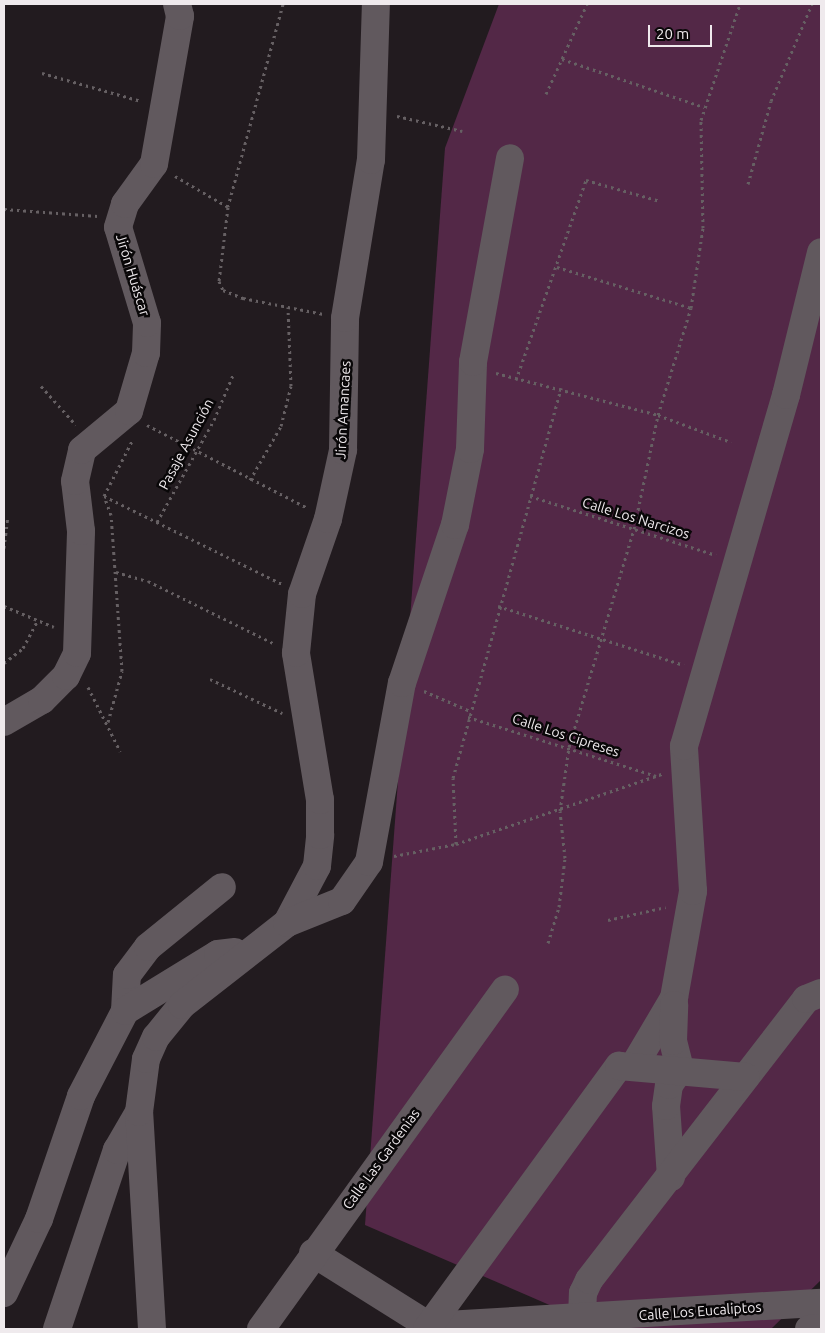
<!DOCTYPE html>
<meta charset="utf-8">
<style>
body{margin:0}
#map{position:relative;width:825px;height:1333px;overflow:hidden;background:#221b1f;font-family:Ubuntu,sans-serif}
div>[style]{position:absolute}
.green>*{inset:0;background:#532847}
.path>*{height:3px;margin-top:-1.5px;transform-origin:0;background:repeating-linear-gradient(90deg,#666063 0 2.5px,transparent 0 6.5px)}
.minor>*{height:28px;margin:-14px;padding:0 14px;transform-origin:14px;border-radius:14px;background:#61595e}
span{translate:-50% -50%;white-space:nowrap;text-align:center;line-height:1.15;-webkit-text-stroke:5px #090708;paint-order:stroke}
.street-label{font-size:14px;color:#efeaed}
.frame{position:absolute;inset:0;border:5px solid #efeaed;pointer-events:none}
.scale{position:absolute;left:648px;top:25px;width:64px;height:22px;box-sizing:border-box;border:2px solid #efeaed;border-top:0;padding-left:6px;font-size:15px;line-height:18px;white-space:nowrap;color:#efeaed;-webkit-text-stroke:4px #090708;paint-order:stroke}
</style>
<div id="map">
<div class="green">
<div style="clip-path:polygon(499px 4px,821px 4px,821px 1280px,771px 1329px,605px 1329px,365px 1225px,445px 148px)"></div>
</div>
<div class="path">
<div style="left:283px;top:4px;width:210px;rotate:105.2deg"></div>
<div style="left:228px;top:207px;width:75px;rotate:96.9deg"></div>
<div style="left:219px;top:281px;width:10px;rotate:66deg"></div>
<div style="left:223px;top:290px;width:22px;rotate:22deg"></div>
<div style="left:243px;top:298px;width:82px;rotate:11.3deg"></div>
<div style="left:562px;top:59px;width:150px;rotate:18.7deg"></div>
<div style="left:42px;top:73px;width:103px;rotate:15.8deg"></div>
<div style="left:546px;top:94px;width:99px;rotate:-65.5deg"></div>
<div style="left:397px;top:116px;width:67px;rotate:13deg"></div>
<div style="left:175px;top:176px;width:61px;rotate:30.3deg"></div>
<div style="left:748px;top:184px;width:86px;rotate:-74.5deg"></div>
<div style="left:771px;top:101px;width:105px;rotate:-67.1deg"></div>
<div style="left:4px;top:209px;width:94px;rotate:4.3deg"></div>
<div style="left:557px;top:267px;width:140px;rotate:17deg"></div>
<div style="left:496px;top:373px;width:167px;rotate:14.5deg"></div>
<div style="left:658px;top:415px;width:78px;rotate:20.3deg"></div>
<div style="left:516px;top:380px;width:212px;rotate:-70.7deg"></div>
<div style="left:586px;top:180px;width:77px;rotate:15.8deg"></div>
<div style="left:41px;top:386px;width:52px;rotate:48.1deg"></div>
<div style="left:147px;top:425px;width:179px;rotate:27.3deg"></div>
<div style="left:250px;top:480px;width:62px;rotate:-60.1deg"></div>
<div style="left:281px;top:426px;width:41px;rotate:-76deg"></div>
<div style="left:291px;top:386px;width:79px;rotate:-92.2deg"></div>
<div style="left:104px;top:496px;width:199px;rotate:26.3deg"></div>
<div style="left:530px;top:496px;width:195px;rotate:17.6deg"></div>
<div style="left:157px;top:522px;width:117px;rotate:-60.8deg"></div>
<div style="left:214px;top:420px;width:49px;rotate:-67.1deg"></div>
<div style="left:4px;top:548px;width:32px;rotate:-83deg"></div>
<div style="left:116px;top:572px;width:33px;rotate:16deg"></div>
<div style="left:148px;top:581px;width:140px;rotate:26.4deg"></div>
<div style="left:4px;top:606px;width:54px;rotate:22.8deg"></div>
<div style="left:498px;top:606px;width:195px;rotate:17.6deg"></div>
<div style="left:4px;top:663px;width:24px;rotate:-38deg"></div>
<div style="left:23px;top:648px;width:32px;rotate:-62deg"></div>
<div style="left:210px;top:679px;width:80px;rotate:25.3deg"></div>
<div style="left:88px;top:687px;width:72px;rotate:63.4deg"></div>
<div style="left:424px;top:691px;width:50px;rotate:23.5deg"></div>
<div style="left:468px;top:717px;width:197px;rotate:17.4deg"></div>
<div style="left:108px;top:722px;width:53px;rotate:-74.6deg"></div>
<div style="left:122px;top:671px;width:156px;rotate:-94deg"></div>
<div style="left:111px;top:515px;width:20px;rotate:-110deg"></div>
<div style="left:104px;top:496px;width:62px;rotate:-63deg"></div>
<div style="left:456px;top:844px;width:66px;rotate:-92.6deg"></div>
<div style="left:453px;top:778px;width:405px;rotate:-74.5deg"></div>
<div style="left:394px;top:856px;width:63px;rotate:-11deg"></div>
<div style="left:456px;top:844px;width:218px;rotate:-18.8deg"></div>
<div style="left:608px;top:920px;width:59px;rotate:-12.6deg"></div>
<div style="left:548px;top:943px;width:38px;rotate:-73deg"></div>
<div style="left:559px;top:907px;width:49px;rotate:-83deg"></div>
<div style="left:565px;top:858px;width:47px;rotate:-96.1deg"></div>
<div style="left:560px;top:811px;width:65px;rotate:-82deg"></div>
<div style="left:569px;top:747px;width:227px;rotate:-73.4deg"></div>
<div style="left:634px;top:529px;width:116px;rotate:-78.1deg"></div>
<div style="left:658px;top:415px;width:112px;rotate:-72.9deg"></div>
<div style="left:691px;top:308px;width:81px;rotate:-81.5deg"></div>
<div style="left:703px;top:228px;width:108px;rotate:-91.1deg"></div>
<div style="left:701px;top:120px;width:122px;rotate:-71.4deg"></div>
</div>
<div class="minor">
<div style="left:4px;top:722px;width:44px;rotate:-30.1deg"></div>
<div style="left:42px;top:700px;width:34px;rotate:-45deg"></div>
<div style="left:66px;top:676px;width:25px;rotate:-64deg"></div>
<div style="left:77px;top:653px;width:122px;rotate:-88.1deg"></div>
<div style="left:81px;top:531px;width:50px;rotate:-96.8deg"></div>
<div style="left:75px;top:481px;width:32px;rotate:-77deg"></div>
<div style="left:82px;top:450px;width:61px;rotate:-39.7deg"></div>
<div style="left:129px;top:411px;width:60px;rotate:-73.7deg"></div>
<div style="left:146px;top:353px;width:30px;rotate:-88deg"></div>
<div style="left:147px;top:323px;width:100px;rotate:-106.8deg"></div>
<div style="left:118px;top:227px;width:24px;rotate:-73deg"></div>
<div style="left:125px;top:204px;width:49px;rotate:-54.1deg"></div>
<div style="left:154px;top:164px;width:150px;rotate:-80deg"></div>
<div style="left:180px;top:16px;width:12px;rotate:-104deg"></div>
<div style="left:287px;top:923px;width:64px;rotate:-62.2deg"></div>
<div style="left:317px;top:866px;width:31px;rotate:-84deg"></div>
<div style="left:320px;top:835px;width:35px;rotate:-90deg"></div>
<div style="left:320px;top:800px;width:149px;rotate:-99.3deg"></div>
<div style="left:296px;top:653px;width:59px;rotate:-84.2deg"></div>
<div style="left:302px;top:594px;width:79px;rotate:-70.9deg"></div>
<div style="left:328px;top:519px;width:71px;rotate:-77.7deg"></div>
<div style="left:343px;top:450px;width:132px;rotate:-89.1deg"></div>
<div style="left:345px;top:318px;width:160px;rotate:-80.7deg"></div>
<div style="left:371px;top:160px;width:156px;rotate:-88.2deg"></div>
<div style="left:125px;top:1011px;width:36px;rotate:-87deg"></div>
<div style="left:127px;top:975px;width:35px;rotate:-53deg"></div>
<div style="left:148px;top:947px;width:95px;rotate:-39deg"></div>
<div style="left:635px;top:1064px;width:77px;rotate:-59.4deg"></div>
<div style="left:674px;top:998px;width:109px;rotate:-79.9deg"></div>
<div style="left:693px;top:891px;width:145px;rotate:-93.6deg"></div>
<div style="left:684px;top:746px;width:366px;rotate:-73.8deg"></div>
<div style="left:786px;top:395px;width:147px;rotate:-76.2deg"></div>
<div style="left:671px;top:1177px;width:71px;rotate:-94deg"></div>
<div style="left:666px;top:1106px;width:21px;rotate:-82deg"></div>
<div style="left:669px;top:1085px;width:19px;rotate:-55deg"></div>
<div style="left:680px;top:1069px;width:29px;rotate:-104deg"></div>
<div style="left:673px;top:1041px;width:36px;rotate:-88deg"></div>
<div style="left:313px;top:1253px;width:143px;rotate:32.1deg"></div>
<div style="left:4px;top:1293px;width:82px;rotate:-64.7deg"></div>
<div style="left:39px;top:1219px;width:130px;rotate:-71.1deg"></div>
<div style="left:81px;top:1096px;width:96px;rotate:-62.6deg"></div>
<div style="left:125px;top:1011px;width:109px;rotate:-31.5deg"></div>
<div style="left:218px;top:954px;width:17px;rotate:-7deg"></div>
<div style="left:582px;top:1319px;width:26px;rotate:-88deg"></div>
<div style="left:583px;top:1293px;width:14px;rotate:-65deg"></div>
<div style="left:589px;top:1280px;width:355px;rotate:-52.3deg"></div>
<div style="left:806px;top:999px;width:16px;rotate:-22deg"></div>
<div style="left:429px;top:1326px;width:393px;rotate:-3.4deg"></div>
<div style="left:57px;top:1329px;width:189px;rotate:-71.5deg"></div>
<div style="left:117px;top:1150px;width:44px;rotate:-59.9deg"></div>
<div style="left:152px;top:1329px;width:217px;rotate:-93.4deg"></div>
<div style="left:139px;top:1112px;width:53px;rotate:-82.5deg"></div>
<div style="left:146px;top:1059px;width:24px;rotate:-66deg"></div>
<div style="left:156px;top:1037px;width:41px;rotate:-50.9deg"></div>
<div style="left:182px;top:1005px;width:133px;rotate:-38deg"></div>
<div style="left:287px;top:923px;width:59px;rotate:-21.8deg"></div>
<div style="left:342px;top:901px;width:47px;rotate:-55.3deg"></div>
<div style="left:369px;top:862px;width:182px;rotate:-79.6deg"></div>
<div style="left:402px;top:683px;width:167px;rotate:-71.5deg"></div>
<div style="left:455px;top:525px;width:77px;rotate:-78.8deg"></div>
<div style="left:470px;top:449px;width:87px;rotate:-88deg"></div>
<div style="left:473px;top:362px;width:207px;rotate:-79.7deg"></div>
<div style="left:261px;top:1329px;width:418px;rotate:-54.3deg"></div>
<div style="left:427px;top:1329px;width:326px;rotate:-53.9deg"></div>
<div style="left:619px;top:1066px;width:127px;rotate:5deg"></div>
<div style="left:809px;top:1329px;width:12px;rotate:-5deg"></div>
</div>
<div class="street-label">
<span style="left:133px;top:275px;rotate:73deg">Jirón Huáscar</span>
<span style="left:343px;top:410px;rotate:-87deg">Jirón Amancaes</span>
<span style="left:186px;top:444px;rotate:-62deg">Pasaje Asunción</span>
<span style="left:636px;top:518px;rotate:17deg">Calle Los Narcizos</span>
<span style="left:566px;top:735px;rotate:18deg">Calle Los Cipreses</span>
<span style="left:381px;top:1159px;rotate:-54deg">Calle Las Gardenias</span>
<span style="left:700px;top:1311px;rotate:-4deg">Calle Los Eucaliptos</span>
</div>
<div class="frame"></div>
<div class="scale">20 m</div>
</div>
